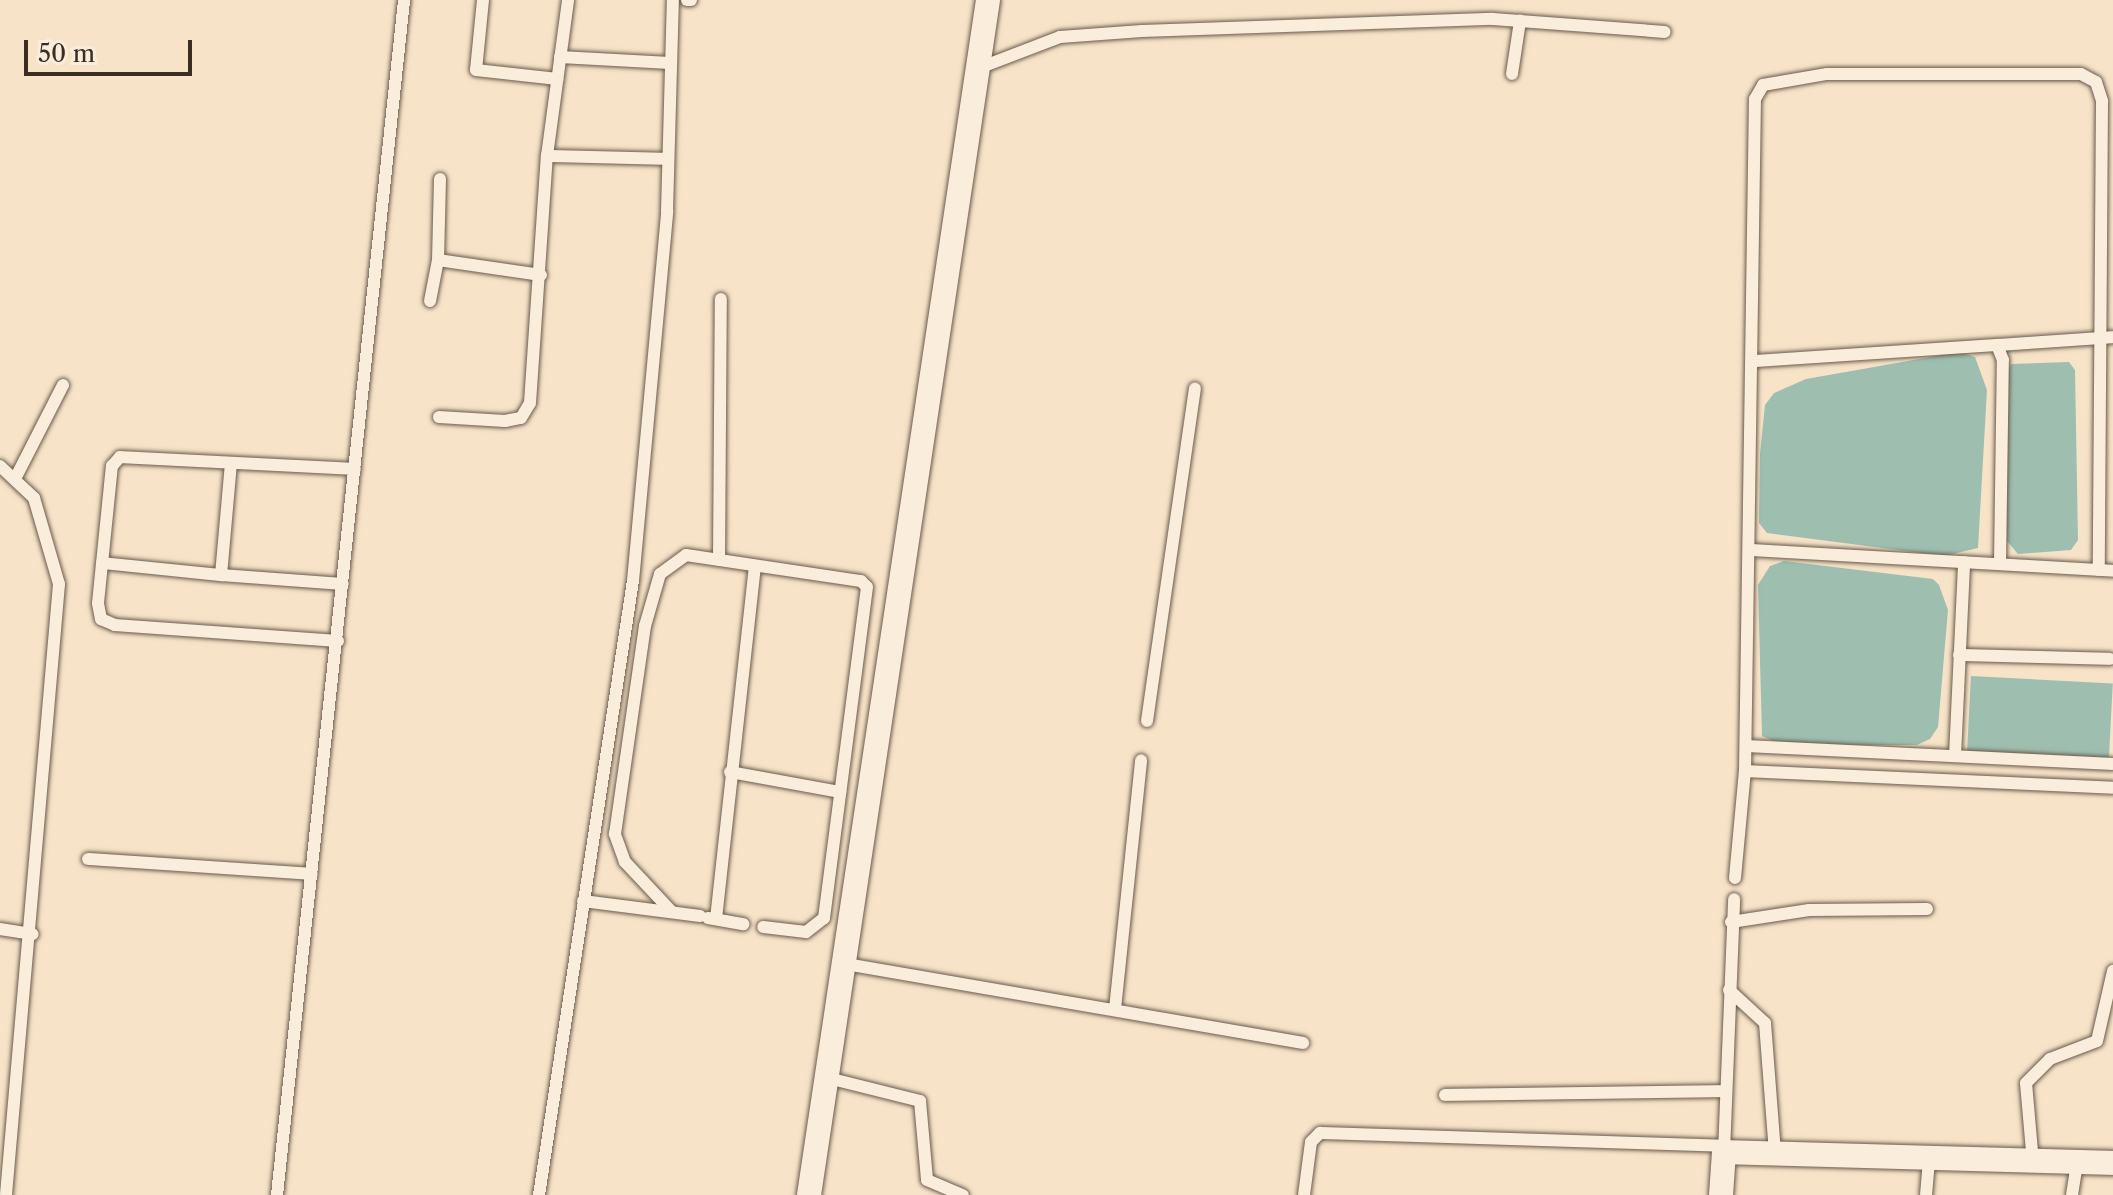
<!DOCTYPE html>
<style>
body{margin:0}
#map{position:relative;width:2113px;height:1195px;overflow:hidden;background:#f7e3c8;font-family:"Libre Caslon Text",serif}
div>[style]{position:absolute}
.water>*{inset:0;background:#9ebfb0;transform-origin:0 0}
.roads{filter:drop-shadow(0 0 2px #695a4b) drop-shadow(0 0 2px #695a4b)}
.lane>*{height:12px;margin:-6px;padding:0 6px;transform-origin:6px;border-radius:6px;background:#faeddb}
.street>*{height:24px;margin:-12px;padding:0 12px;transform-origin:12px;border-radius:12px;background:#faeddb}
span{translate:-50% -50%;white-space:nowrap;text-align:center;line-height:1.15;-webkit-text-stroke:7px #faeddb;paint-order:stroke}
.scale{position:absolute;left:24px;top:40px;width:168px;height:36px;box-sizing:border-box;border:4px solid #3a2d21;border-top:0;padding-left:10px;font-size:24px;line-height:28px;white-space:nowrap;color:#3a2d21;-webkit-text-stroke:6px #faeddb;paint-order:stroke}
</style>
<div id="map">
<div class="water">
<div style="clip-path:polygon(1959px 352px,1975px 357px,1987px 390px,1978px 548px,1944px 556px,1767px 533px,1759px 523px,1760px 454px,1765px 405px,1774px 393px,1806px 379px)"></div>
<div style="clip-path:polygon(2069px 362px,2075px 370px,2078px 540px,2071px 550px,2018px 554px,2007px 541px,2005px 378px,2011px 364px)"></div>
<div style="clip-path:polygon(1784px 561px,1933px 579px,1939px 585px,1948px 610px,1938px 727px,1930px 739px,1917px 745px,1783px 745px,1762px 736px,1758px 585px,1770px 566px)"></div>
<div style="left:1971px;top:676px;width:142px;height:76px;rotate:3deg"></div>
</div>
<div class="roads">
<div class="lane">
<div style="left:483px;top:0;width:70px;rotate:95.7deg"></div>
<div style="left:476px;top:70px;width:82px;rotate:6.3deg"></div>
<div style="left:687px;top:0;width:4px"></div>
<div style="left:560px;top:57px;width:110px;rotate:3.1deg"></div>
<div style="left:979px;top:68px;width:87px;rotate:-20.9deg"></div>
<div style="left:1060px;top:37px;width:82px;rotate:-4.2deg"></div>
<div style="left:1142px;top:31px;width:351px;rotate:-2deg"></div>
<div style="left:1493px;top:19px;width:172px;rotate:4.3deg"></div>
<div style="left:1512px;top:74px;width:54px;rotate:-81.4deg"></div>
<div style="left:547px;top:156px;width:119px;rotate:1.4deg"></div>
<div style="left:440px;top:179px;width:81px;rotate:91.4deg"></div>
<div style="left:438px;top:260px;width:104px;rotate:8.3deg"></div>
<div style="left:430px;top:301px;width:42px;rotate:-79deg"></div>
<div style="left:1754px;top:361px;width:244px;rotate:-3.8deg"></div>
<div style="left:439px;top:417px;width:66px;rotate:3.5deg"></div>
<div style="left:505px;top:421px;width:16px;rotate:-11deg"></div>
<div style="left:521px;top:418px;width:17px;rotate:-59deg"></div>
<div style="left:530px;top:403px;width:248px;rotate:-86.1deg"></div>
<div style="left:547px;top:156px;width:157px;rotate:-82.3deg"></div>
<div style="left:0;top:466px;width:47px;rotate:43.3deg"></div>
<div style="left:34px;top:498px;width:90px;rotate:73.8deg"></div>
<div style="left:59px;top:584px;width:613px;rotate:94.96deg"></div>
<div style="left:17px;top:475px;width:101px;rotate:-62.9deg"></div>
<div style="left:1753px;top:550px;width:361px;rotate:3.3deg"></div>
<div style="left:719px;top:560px;width:261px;rotate:-89.6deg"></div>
<div style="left:102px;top:563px;width:120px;rotate:5.8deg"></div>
<div style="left:221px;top:575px;width:111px;rotate:-84.9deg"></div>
<div style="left:2000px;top:564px;width:204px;rotate:-89.2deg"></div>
<div style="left:2003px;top:360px;width:16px;rotate:-112deg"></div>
<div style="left:1997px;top:345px;width:116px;rotate:-3.9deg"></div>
<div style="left:221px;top:575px;width:122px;rotate:4.2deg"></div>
<div style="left:338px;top:641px;width:224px;rotate:-175.9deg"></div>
<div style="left:115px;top:625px;width:15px;rotate:-157deg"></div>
<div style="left:101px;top:619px;width:16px;rotate:-101deg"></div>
<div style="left:98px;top:603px;width:138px;rotate:-84.2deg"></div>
<div style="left:112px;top:466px;width:12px;rotate:-48deg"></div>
<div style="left:120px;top:457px;width:235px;rotate:2.9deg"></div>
<div style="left:1959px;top:655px;width:151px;rotate:1.5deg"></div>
<div style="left:1147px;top:721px;width:336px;rotate:-81.8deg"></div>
<div style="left:1747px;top:746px;width:366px;rotate:2.8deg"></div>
<div style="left:1955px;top:756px;width:194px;rotate:-87.3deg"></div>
<div style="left:1745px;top:771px;width:672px;rotate:-89.15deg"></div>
<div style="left:1755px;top:99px;width:16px;rotate:-60deg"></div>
<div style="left:1763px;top:85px;width:65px;rotate:-9.8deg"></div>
<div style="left:1827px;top:74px;width:254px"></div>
<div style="left:2081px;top:74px;width:17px;rotate:28deg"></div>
<div style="left:2096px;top:82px;width:20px;rotate:72deg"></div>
<div style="left:2102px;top:101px;width:469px;rotate:90.4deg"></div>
<div style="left:730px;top:772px;width:112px;rotate:10.3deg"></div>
<div style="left:88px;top:859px;width:224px;rotate:3.8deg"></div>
<div style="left:1735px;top:878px;width:107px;rotate:-84.7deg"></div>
<div style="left:1745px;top:771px;width:368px;rotate:2.6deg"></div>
<div style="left:583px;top:901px;width:118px;rotate:7.3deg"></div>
<div style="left:672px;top:912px;width:69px;rotate:-133.2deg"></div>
<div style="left:625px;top:862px;width:30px;rotate:-110deg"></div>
<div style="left:615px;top:834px;width:210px;rotate:-81.8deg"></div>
<div style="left:645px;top:626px;width:54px;rotate:-73.9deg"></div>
<div style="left:660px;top:574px;width:32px;rotate:-36deg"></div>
<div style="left:686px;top:555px;width:177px;rotate:8.5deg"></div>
<div style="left:861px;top:581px;width:8px;rotate:45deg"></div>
<div style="left:867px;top:587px;width:334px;rotate:97.4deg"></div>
<div style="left:824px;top:918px;width:23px;rotate:142deg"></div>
<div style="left:806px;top:932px;width:43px;rotate:-173.4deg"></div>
<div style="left:708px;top:918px;width:36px;rotate:10deg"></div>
<div style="left:716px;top:919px;width:355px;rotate:-83.7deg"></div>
<div style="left:1731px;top:922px;width:79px;rotate:-8.7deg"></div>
<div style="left:1809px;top:910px;width:118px;rotate:-0.5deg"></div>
<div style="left:0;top:929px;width:33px;rotate:9deg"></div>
<div style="left:846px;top:964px;width:464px;rotate:9.8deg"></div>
<div style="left:1729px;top:990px;width:49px;rotate:42.5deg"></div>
<div style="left:1765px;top:1023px;width:130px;rotate:85.6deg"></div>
<div style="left:1115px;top:1009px;width:250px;rotate:-84deg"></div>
<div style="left:828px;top:1078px;width:95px;rotate:14deg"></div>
<div style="left:920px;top:1101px;width:79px;rotate:84.9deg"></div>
<div style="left:927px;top:1180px;width:39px;rotate:23deg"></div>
<div style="left:1445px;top:1095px;width:280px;rotate:-0.8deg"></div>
<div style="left:1724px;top:1152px;width:253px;rotate:-87.7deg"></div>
<div style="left:2033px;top:1163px;width:80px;rotate:-95deg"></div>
<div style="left:2026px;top:1083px;width:34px;rotate:-45deg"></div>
<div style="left:2050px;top:1059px;width:50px;rotate:-21deg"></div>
<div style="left:2097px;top:1041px;width:72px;rotate:-77.1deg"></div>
<div style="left:277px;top:1195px;width:1202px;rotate:-83.93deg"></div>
<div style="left:539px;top:1195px;width:621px;rotate:-81.3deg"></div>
<div style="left:633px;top:581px;width:372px;rotate:-84.7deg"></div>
<div style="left:667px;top:211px;width:211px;rotate:-88.4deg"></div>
<div style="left:1304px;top:1195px;width:53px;rotate:-82.5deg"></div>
<div style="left:1311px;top:1142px;width:13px;rotate:-45deg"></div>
<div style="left:1320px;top:1133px;width:405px;rotate:1.8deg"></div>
<div style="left:1926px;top:1195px;width:35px;rotate:-85deg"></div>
<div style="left:2072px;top:1195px;width:32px;rotate:-81deg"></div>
</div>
<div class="street">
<div style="left:809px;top:1195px;width:1208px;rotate:-81.48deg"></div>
<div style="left:1721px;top:1195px;width:43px;rotate:-86deg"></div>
<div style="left:1724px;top:1152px;width:389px;rotate:1.6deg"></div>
</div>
</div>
<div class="scale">50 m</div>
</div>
